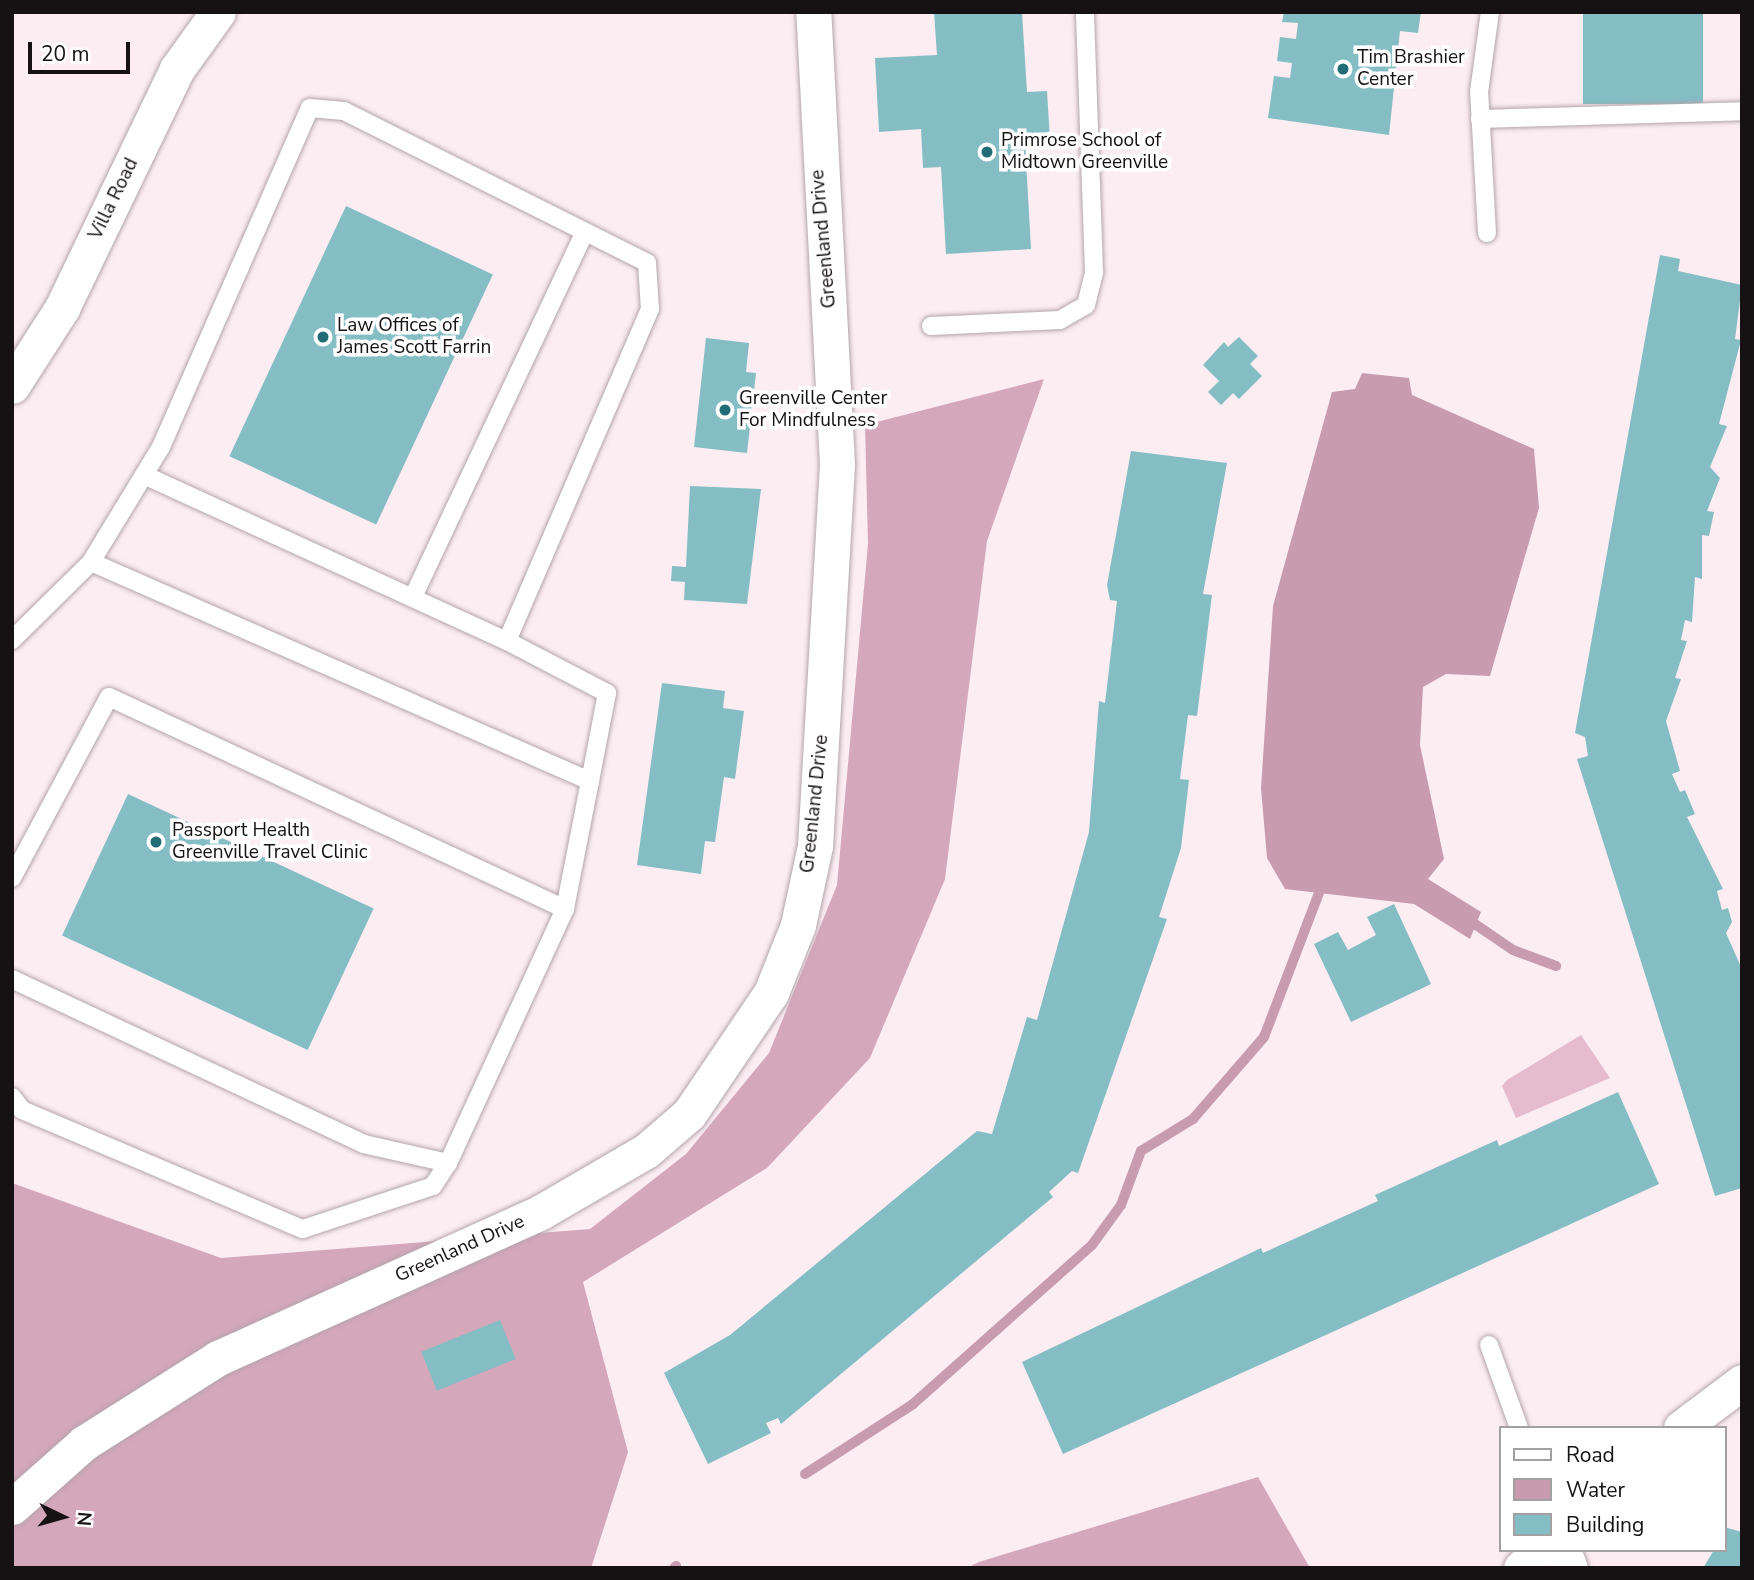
<!DOCTYPE html>
<style>
body{margin:0}
#map{position:relative;width:1754px;height:1580px;overflow:hidden;background:#fcedf3;font-family:"Nunito Sans",sans-serif}
div>[style]{position:absolute}
.green>*{inset:0;background:#e6bbcd}
.forest>*{inset:0;background:#d5a7bb}
.water>*{inset:0;background:#c89baf}
.stream>*{height:10px;margin:-5px;padding:0 5px;transform-origin:5px;border-radius:5px;background:#c89baf}
.building>*{inset:0;background:#84bdc4;transform-origin:0 0}
.roads{filter:drop-shadow(0 0 2px #b3a5ab) drop-shadow(0 0 2px #b3a5ab)}
.service>*{height:18px;margin:-9px;padding:0 9px;transform-origin:9px;border-radius:9px;background:#fff}
.minor>*{height:35px;margin:-17.5px;padding:0 17.5px;transform-origin:17.5px;border-radius:17.5px;background:#fff}
.dots>*{width:19px;height:19px;translate:-50% -50%;box-sizing:border-box;border:4px solid #fff;border-radius:50%}
span{translate:-50% -50%;white-space:nowrap;text-align:center;line-height:1.15;-webkit-text-stroke:7px #fff;paint-order:stroke}
.poi-label{font-size:19px;color:#161113}
.left{translate:0 -50%;text-align:left}
.street-label{font-size:19px;color:#161113}
.frame{position:absolute;inset:0;border:14px solid #161113;pointer-events:none}
.legend{position:absolute;left:1499px;top:1426px;width:228px;height:126px;box-sizing:border-box;background:#fff;border:2px solid #a2a0a1;margin:0;padding:9px 12px;list-style:none;font-size:21px;color:#161113}
.legend li{display:flex;align-items:center;gap:14px;height:35px}
.legend b{width:35px;border:2px solid #a2a0a1}
.north{position:absolute;left:28px;top:1482px;width:70px;height:70px;-webkit-text-stroke:5px #fff;paint-order:stroke;rotate:95deg;font-size:19px;font-weight:700;line-height:28px;text-align:center;color:#161113}
.north::after{content:'';display:block;margin:auto;width:24px;height:32px;background:#161113;clip-path:polygon(50% 0,100% 100%,50% 72%,0 100%)}
.scale{position:absolute;left:28px;top:42px;width:102px;height:32px;box-sizing:border-box;border:4px solid #161113;border-top:0;padding-left:9px;font-size:21px;line-height:24px;white-space:nowrap;color:#161113;-webkit-text-stroke:5px #fff;paint-order:stroke}
</style>
<div id="map">
<div class="green">
<div style="clip-path:polygon(1581px 1035px,1610px 1078px,1516px 1118px,1502px 1086px,1507px 1080px)"></div>
</div>
<div class="forest">
<div style="clip-path:polygon(1044px 379px,987px 541px,945px 879px,870px 1058px,767px 1168px,583px 1282px,628px 1452px,591px 1568px,12px 1568px,12px 1183px,221px 1258px,590px 1229px,686px 1154px,769px 1053px,837px 885px,868px 544px,865px 425px)"></div>
<div style="clip-path:polygon(1258px 1477px,1310px 1568px,967px 1568px,979px 1562px)"></div>
</div>
<div class="water">
<div style="clip-path:polygon(1362px 373px,1409px 378px,1412px 395px,1534px 449px,1539px 508px,1490px 676px,1446px 674px,1423px 687px,1420px 745px,1444px 859px,1428px 879px,1481px 912px,1470px 939px,1414px 904px,1285px 889px,1267px 858px,1261px 788px,1273px 606px,1332px 392px,1355px 389px)"></div>
</div>
<div class="stream">
<div style="left:1469px;top:920px;width:53px;rotate:34.3deg"></div>
<div style="left:1513px;top:950px;width:46px;rotate:20.4deg"></div>
<div style="left:805px;top:1474px;width:129px;rotate:-32.9deg"></div>
<div style="left:913px;top:1404px;width:239px;rotate:-41.6deg"></div>
<div style="left:1092px;top:1245px;width:49px;rotate:-54.1deg"></div>
<div style="left:1121px;top:1205px;width:58px;rotate:-69.7deg"></div>
<div style="left:1141px;top:1151px;width:61px;rotate:-31.6deg"></div>
<div style="left:1193px;top:1119px;width:108px;rotate:-49.1deg"></div>
<div style="left:1264px;top:1037px;width:168px;rotate:-69.1deg"></div>
<div style="left:674px;top:1568px;width:3px;rotate:-45deg"></div>
</div>
<div class="building">
<div style="clip-path:polygon(934px 12px,1022px 12px,1027px 92px,1047px 91px,1050px 140px,1025px 142px,1031px 249px,946px 254px,941px 167px,923px 168px,921px 129px,879px 132px,875px 58px,937px 55px)"></div>
<div style="clip-path:polygon(1284px 12px,1421px 12px,1418px 33px,1400px 31px,1389px 135px,1268px 118px,1274px 76px,1290px 78px,1292px 63px,1277px 61px,1280px 37px,1296px 39px,1298px 23px,1282px 22px)"></div>
<div style="left:1583px;top:12px;width:120px;height:92px"></div>
<div style="left:346px;top:206px;width:162px;height:276px;rotate:25deg"></div>
<div style="clip-path:polygon(1660px 255px,1680px 259px,1678px 271px,1742px 285px,1735px 339px,1741px 340px,1719px 424px,1727px 426px,1710px 467px,1720px 478px,1707px 511px,1714px 512px,1709px 536px,1702px 535px,1702px 579px,1695px 577px,1692px 622px,1685px 620px,1681px 640px,1687px 641px,1675px 678px,1681px 679px,1666px 721px,1680px 771px,1672px 774px,1680px 792px,1685px 790px,1695px 814px,1687px 817px,1723px 889px,1717px 891px,1722px 910px,1728px 908px,1732px 922px,1726px 933px,1742px 969px,1742px 1188px,1715px 1196px,1577px 759px,1588px 756px,1585px 737px,1575px 733px)"></div>
<div style="clip-path:polygon(1239px 337px,1258px 356px,1250px 364px,1262px 376px,1239px 399px,1233px 393px,1221px 405px,1208px 392px,1219px 381px,1203px 365px,1224px 342px,1228px 347px)"></div>
<div style="clip-path:polygon(706px 338px,749px 343px,746px 372px,756px 373px,747px 453px,694px 447px)"></div>
<div style="clip-path:polygon(1131px 451px,1227px 463px,1203px 594px,1212px 595px,1197px 716px,1188px 715px,1180px 779px,1189px 780px,1181px 848px,1159px 917px,1167px 919px,1078px 1173px,1072px 1171px,1049px 1192px,1053px 1197px,781px 1424px,778px 1418px,766px 1423px,771px 1433px,708px 1464px,664px 1373px,730px 1335px,977px 1131px,992px 1134px,1027px 1017px,1037px 1020px,1089px 832px,1099px 701px,1105px 703px,1117px 601px,1110px 600px,1107px 585px)"></div>
<div style="clip-path:polygon(690px 486px,761px 489px,747px 604px,684px 600px,685px 582px,671px 581px,672px 566px,686px 567px)"></div>
<div style="clip-path:polygon(662px 683px,725px 691px,723px 708px,744px 711px,735px 779px,724px 777px,715px 842px,705px 841px,701px 874px,637px 865px)"></div>
<div style="left:128px;top:794px;width:271px;height:156px;rotate:25deg"></div>
<div style="clip-path:polygon(1394px 904px,1431px 984px,1351px 1022px,1314px 944px,1338px 932px,1348px 950px,1376px 935px,1367px 917px)"></div>
<div style="clip-path:polygon(1618px 1092px,1659px 1184px,1063px 1454px,1022px 1362px,1261px 1248px,1263px 1253px,1378px 1201px,1375px 1195px,1497px 1140px,1499px 1146px)"></div>
<div style="left:500px;top:1320px;width:42px;height:85px;rotate:68deg"></div>
<div style="clip-path:polygon(1724px 1527px,1742px 1532px,1742px 1568px,1703px 1568px,1714px 1550px,1724px 1550px)"></div>
</div>
<div class="roads">
<div class="service">
<div style="left:1480px;top:119px;width:262px;rotate:-1.7deg"></div>
<div style="left:1487px;top:233px;width:141px;rotate:-93.2deg"></div>
<div style="left:1479px;top:92px;width:81px;rotate:-82.2deg"></div>
<div style="left:931px;top:326px;width:129px;rotate:-2.7deg"></div>
<div style="left:1060px;top:320px;width:30px;rotate:-30deg"></div>
<div style="left:1086px;top:305px;width:34px;rotate:-76deg"></div>
<div style="left:1094px;top:272px;width:260px;rotate:-92deg"></div>
<div style="left:144px;top:475px;width:399px;rotate:24.6deg"></div>
<div style="left:91px;top:562px;width:135px;rotate:-58.7deg"></div>
<div style="left:161px;top:447px;width:370px;rotate:-66.3deg"></div>
<div style="left:310px;top:108px;width:34px;rotate:5deg"></div>
<div style="left:344px;top:111px;width:339px;rotate:26.6deg"></div>
<div style="left:647px;top:263px;width:46px;rotate:86.3deg"></div>
<div style="left:650px;top:309px;width:361px;rotate:113.3deg"></div>
<div style="left:507px;top:641px;width:113px;rotate:27.5deg"></div>
<div style="left:607px;top:693px;width:90px;rotate:100.9deg"></div>
<div style="left:413px;top:597px;width:403px;rotate:-64.8deg"></div>
<div style="left:12px;top:640px;width:111px;rotate:-44.6deg"></div>
<div style="left:91px;top:562px;width:545px;rotate:23.7deg"></div>
<div style="left:590px;top:781px;width:130px;rotate:101.1deg"></div>
<div style="left:565px;top:909px;width:280px;rotate:114.7deg"></div>
<div style="left:448px;top:1163px;width:86px;rotate:-167.3deg"></div>
<div style="left:364px;top:1144px;width:389px;rotate:-154.9deg"></div>
<div style="left:12px;top:878px;width:205px;rotate:-61.8deg"></div>
<div style="left:109px;top:697px;width:503px;rotate:24.93deg"></div>
<div style="left:12px;top:1097px;width:16px;rotate:52deg"></div>
<div style="left:22px;top:1110px;width:305px;rotate:23deg"></div>
<div style="left:303px;top:1229px;width:137px;rotate:-18.3deg"></div>
<div style="left:433px;top:1186px;width:27px;rotate:-57deg"></div>
<div style="left:1489px;top:1345px;width:88px;rotate:70.1deg"></div>
</div>
<div class="minor">
<div style="left:12px;top:386px;width:93px;rotate:-57.3deg"></div>
<div style="left:62px;top:308px;width:265px;rotate:-64.3deg"></div>
<div style="left:177px;top:69px;width:70px;rotate:-54.3deg"></div>
<div style="left:1681px;top:1428px;width:76px;rotate:-37deg"></div>
<div style="left:12px;top:1507px;width:96px;rotate:-41.6deg"></div>
<div style="left:84px;top:1443px;width:159px;rotate:-32.4deg"></div>
<div style="left:218px;top:1358px;width:354px;rotate:-24.3deg"></div>
<div style="left:541px;top:1212px;width:121px;rotate:-30.2deg"></div>
<div style="left:646px;top:1151px;width:57px;rotate:-40.7deg"></div>
<div style="left:689px;top:1114px;width:146px;rotate:-55.9deg"></div>
<div style="left:771px;top:993px;width:73px;rotate:-68.3deg"></div>
<div style="left:798px;top:925px;width:81px;rotate:-77.9deg"></div>
<div style="left:815px;top:846px;width:383px;rotate:-86.7deg"></div>
<div style="left:837px;top:464px;width:453px;rotate:-93deg"></div>
<div style="left:1563px;top:1550px;width:19px;rotate:69deg"></div>
<div style="left:1521px;top:1568px;width:27px;rotate:-42deg"></div>
</div>
</div>
<div class="dots">
<div style="left:1343px;top:69px;background:#216c75"></div>
<div style="left:987px;top:152px;background:#216c75"></div>
<div style="left:323px;top:337px;background:#216c75"></div>
<div style="left:725px;top:410px;background:#216c75"></div>
<div style="left:156px;top:842px;background:#216c75"></div>
</div>
<div class="poi-label">
<span class="left" style="left:1357px;top:69px">Tim Brashier<br>Center</span>
<span class="left" style="left:1001px;top:152px">Primrose School of<br>Midtown Greenville</span>
<span class="left" style="left:337px;top:337px">Law Offices of<br>James Scott Farrin</span>
<span class="left" style="left:739px;top:410px">Greenville Center<br>For Mindfulness</span>
<span class="left" style="left:172px;top:842px">Passport Health<br>Greenville Travel Clinic</span>
</div>
<div class="street-label">
<span style="left:114px;top:199px;rotate:-64deg">Villa Road</span>
<span style="left:824px;top:239px;rotate:-95deg">Greenland Drive</span>
<span style="left:815px;top:804px;rotate:-84deg">Greenland Drive</span>
<span style="left:460px;top:1249px;rotate:-24deg">Greenland Drive</span>
</div>
<div class="frame"></div>
<ul class="legend">
<li><b style="height:9px;background:#fff"></b>Road</li>
<li><b style="height:19px;background:#c89baf"></b>Water</li>
<li><b style="height:19px;background:#84bdc4"></b>Building</li>
</ul>
<div class="north">N</div>
<div class="scale">20 m</div>
</div>
